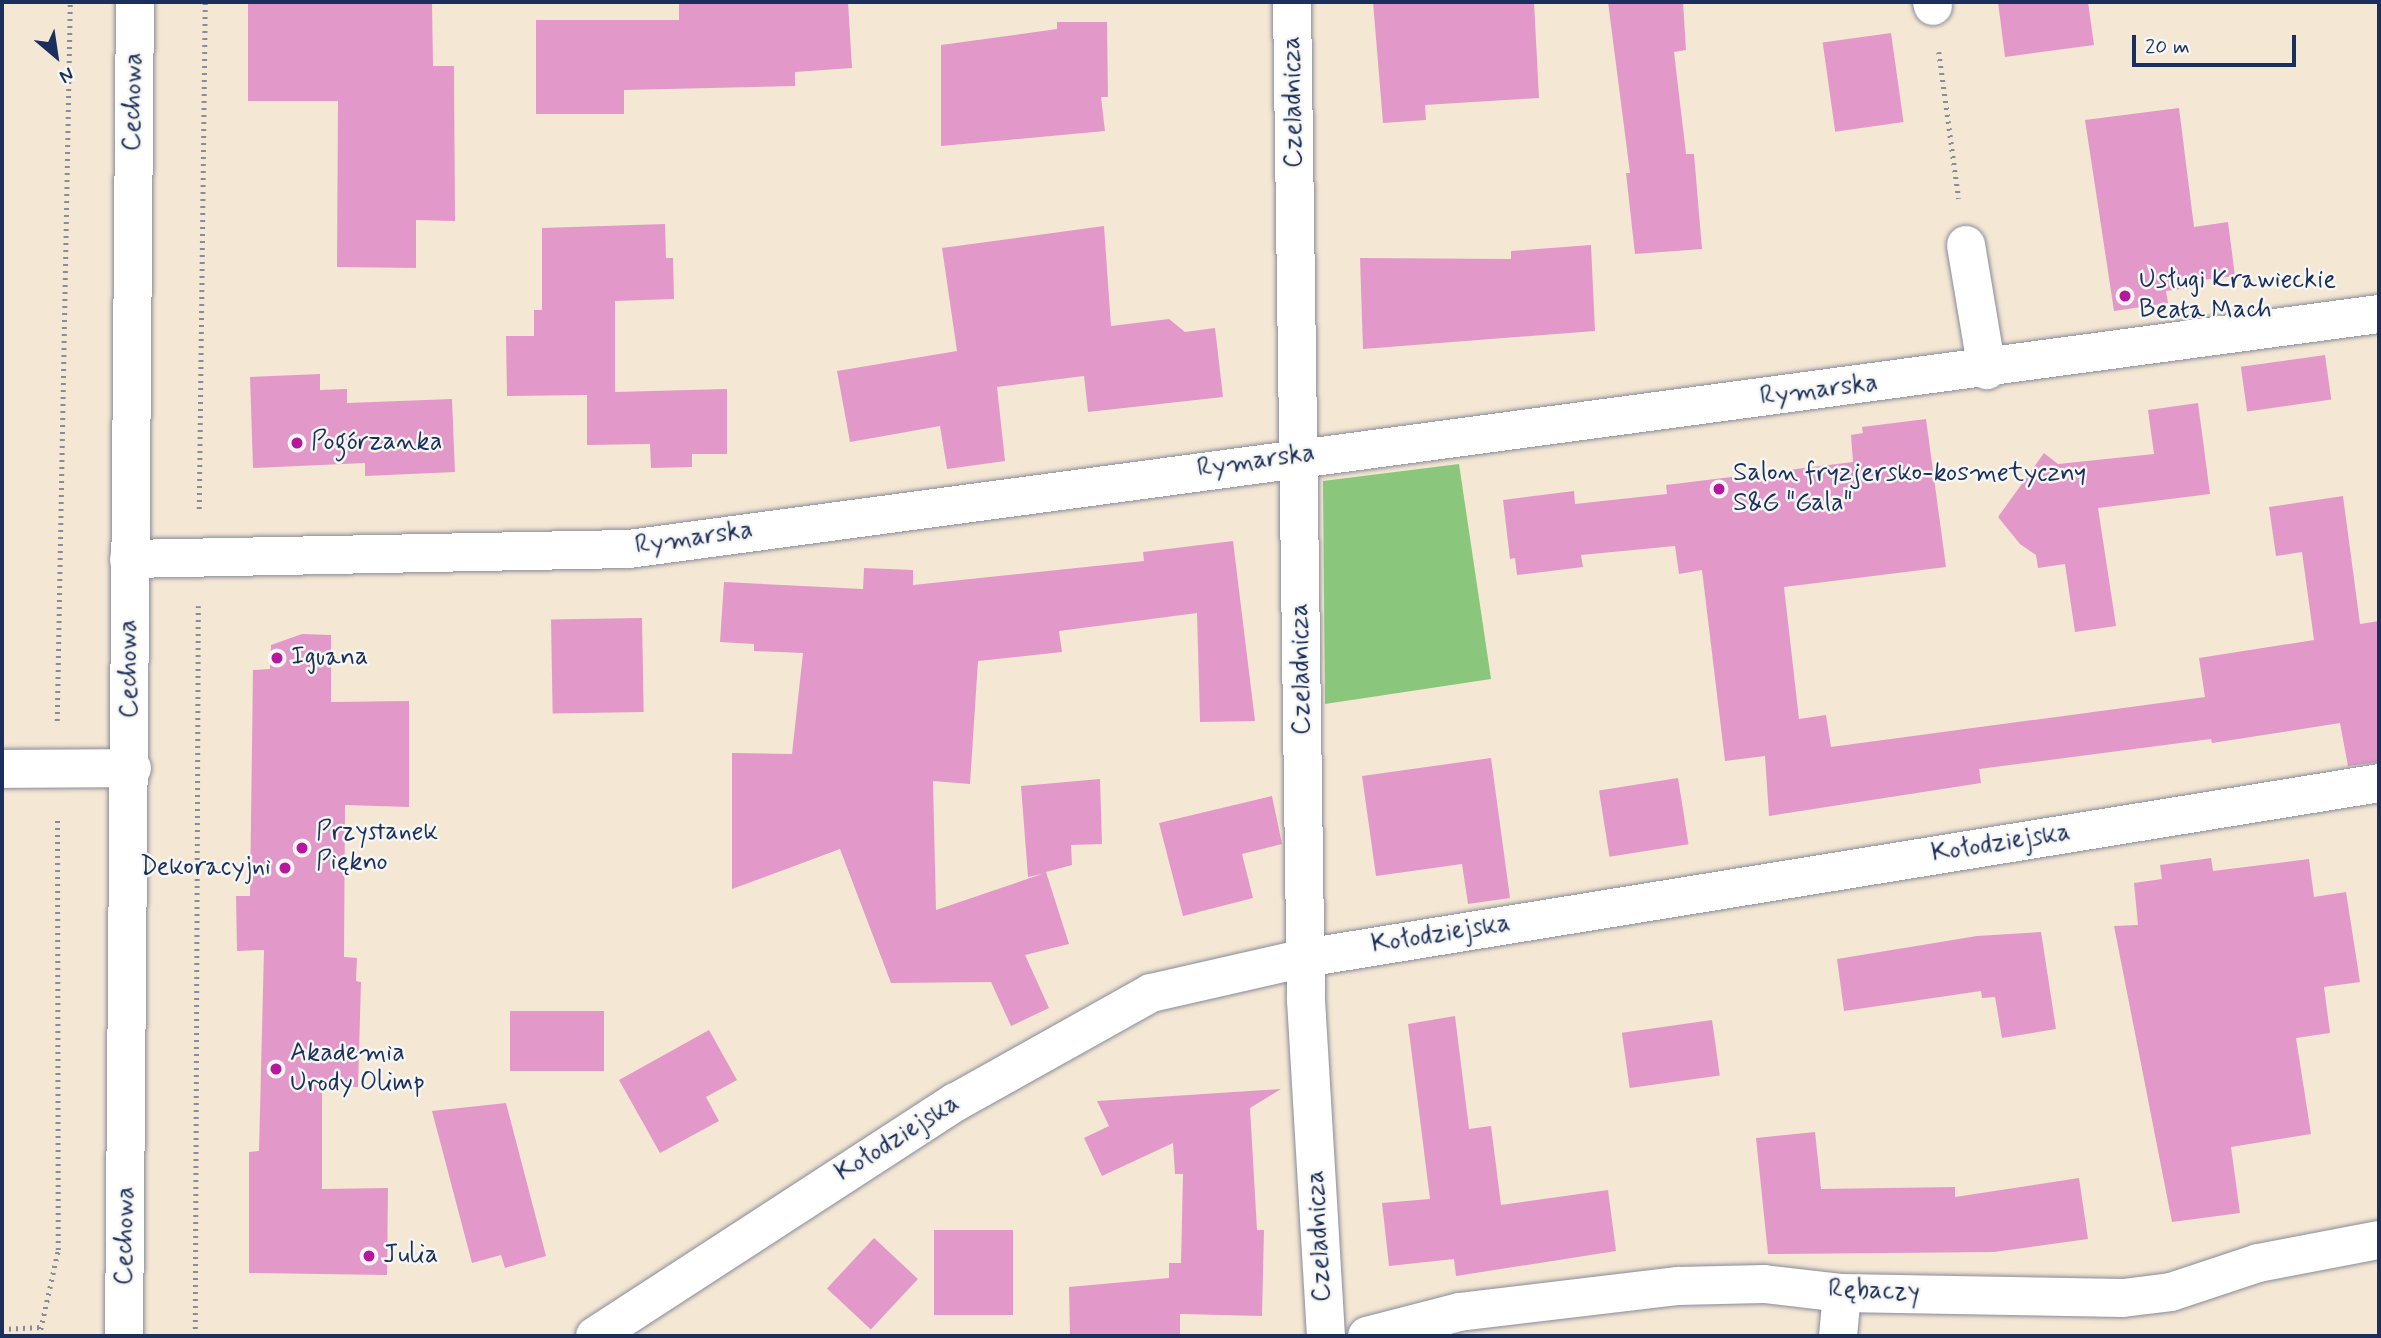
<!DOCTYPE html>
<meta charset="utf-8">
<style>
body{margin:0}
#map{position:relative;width:2381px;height:1338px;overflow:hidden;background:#f4e7d4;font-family:Mynerve,sans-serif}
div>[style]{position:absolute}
.green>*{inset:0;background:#8ac77d}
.building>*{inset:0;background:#e299ca;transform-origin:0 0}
.path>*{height:4.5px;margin-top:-2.25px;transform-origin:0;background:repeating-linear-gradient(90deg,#888b99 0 2px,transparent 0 7px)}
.roads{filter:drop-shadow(0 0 2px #888b99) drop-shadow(0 0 2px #888b99)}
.minor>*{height:38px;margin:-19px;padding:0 19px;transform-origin:19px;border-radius:19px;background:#fff}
.dots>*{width:19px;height:19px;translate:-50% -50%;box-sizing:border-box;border:4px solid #f6f6f2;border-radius:50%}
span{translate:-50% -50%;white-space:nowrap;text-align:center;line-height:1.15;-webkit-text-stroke:5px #f6f6f2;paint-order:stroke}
.street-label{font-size:26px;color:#1b2f5e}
.poi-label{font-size:26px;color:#1b2f5e}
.left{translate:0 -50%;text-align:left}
.right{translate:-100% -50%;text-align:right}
.frame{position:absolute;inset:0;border:4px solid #1b2f5e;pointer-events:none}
.north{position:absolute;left:21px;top:21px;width:70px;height:70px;-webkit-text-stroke:5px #f6f6f2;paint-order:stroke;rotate:151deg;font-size:19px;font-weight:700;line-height:28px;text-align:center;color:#1b2f5e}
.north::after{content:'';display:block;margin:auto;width:24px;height:32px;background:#1b2f5e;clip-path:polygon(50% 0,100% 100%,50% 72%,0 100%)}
.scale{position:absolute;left:2132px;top:35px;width:164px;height:32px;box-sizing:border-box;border:4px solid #1b2f5e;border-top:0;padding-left:9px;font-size:21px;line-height:24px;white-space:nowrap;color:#1b2f5e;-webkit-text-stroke:5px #f6f6f2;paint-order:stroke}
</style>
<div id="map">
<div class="green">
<div style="clip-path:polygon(1459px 464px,1491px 679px,1325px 704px,1323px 481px)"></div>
</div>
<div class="building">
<div style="clip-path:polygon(248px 2px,432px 2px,433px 66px,454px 66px,455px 221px,416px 220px,416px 268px,337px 267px,338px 101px,248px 101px)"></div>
<div style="clip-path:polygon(679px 2px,848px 2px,852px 68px,795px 72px,795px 86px,624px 90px,624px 114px,536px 114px,536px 20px,679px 20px)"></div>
<div style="clip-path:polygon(1373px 2px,1534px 2px,1539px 98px,1425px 105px,1426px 120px,1383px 123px)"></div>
<div style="clip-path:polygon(1608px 2px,1683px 2px,1686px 50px,1674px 52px,1686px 154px,1694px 154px,1702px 249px,1635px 254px,1626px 173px,1630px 173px)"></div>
<div style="clip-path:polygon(1998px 2px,2088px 2px,2094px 45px,2005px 57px)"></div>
<div style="clip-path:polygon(1057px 22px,1107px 22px,1108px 97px,1101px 97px,1105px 131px,941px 146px,941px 45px,1057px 29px)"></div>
<div style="left:1891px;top:33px;width:90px;height:69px;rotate:82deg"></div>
<div style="clip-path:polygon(2179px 108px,2194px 227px,2228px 222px,2235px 276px,2194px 281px,2195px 287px,2166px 291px,2168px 303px,2114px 311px,2085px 120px)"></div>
<div style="clip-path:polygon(665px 224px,666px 258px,673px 258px,674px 299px,615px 301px,615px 392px,727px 389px,727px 454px,692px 454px,692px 467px,651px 468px,650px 444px,587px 445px,587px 395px,507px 396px,506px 336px,534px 336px,534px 310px,542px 310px,542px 228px)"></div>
<div style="clip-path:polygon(1104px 226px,1111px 326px,1169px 319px,1185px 332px,1215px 328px,1223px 397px,1088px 412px,1084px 376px,997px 387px,1005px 461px,947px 469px,940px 426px,850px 442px,837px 371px,957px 351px,942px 248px)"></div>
<div style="clip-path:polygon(1591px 245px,1595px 331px,1363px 349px,1360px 258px,1511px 259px,1511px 251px)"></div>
<div style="left:2325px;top:355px;width:45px;height:85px;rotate:82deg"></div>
<div style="clip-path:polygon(320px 374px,320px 390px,347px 389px,347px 403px,452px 399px,455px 472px,365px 476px,365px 463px,253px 468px,250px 377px)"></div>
<div style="clip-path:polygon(2198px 403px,2210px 494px,2098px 508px,2116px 626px,2075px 632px,2065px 564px,2038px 568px,2036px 555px,2020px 544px,1998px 517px,2044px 453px,2058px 464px,2154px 454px,2148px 410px)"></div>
<div style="clip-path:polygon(1926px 419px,1946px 567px,1784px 587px,1799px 719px,1826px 715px,1831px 747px,2205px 697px,2199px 658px,2314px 640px,2302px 552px,2276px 556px,2269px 507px,2343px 496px,2360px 624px,2379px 621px,2379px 762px,2348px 766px,2340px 723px,2212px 743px,2211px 739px,1979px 769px,1981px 783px,1769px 816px,1765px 756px,1725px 761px,1702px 570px,1679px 574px,1675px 546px,1581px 555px,1583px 567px,1517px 575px,1515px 558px,1510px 559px,1503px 500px,1574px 491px,1575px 504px,1667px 494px,1666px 485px,1853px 462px,1851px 435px,1863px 433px,1862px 427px)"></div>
<div style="clip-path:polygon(1233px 541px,1255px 721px,1200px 722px,1197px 613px,1059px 631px,1062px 652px,978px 661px,970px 784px,933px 781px,936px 910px,1042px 874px,1028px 877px,1021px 786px,1100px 779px,1102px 844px,1071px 845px,1072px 865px,1046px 872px,1069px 944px,1025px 955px,1049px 1008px,1011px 1026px,991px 982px,891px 983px,840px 849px,732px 889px,732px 753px,792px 754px,803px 653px,754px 651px,754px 644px,720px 642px,724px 582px,863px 589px,864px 568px,913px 570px,913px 585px,1144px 561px,1143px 552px)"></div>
<div style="left:642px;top:618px;width:94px;height:91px;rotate:89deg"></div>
<div style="clip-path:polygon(302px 634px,331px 635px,331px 702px,409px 701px,409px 807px,345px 805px,344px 957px,357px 958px,356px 981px,361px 982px,358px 1087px,322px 1086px,322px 1189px,388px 1188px,387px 1275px,249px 1273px,249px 1152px,259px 1151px,264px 950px,237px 951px,236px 896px,250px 896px,253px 670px,270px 669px,271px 645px)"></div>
<div style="clip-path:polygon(1491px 758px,1510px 898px,1468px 904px,1462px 864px,1376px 876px,1362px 776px)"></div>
<div style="left:1678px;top:778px;width:67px;height:80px;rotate:81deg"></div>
<div style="clip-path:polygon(1272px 796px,1282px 844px,1242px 854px,1253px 898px,1183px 916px,1159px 823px)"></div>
<div style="clip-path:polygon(2211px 858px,2213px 871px,2309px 859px,2314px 897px,2346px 892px,2360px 982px,2324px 987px,2330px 1033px,2296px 1038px,2311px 1134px,2231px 1147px,2240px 1213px,2172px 1222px,2114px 926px,2138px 925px,2134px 883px,2162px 879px,2160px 865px)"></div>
<div style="clip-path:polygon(2041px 932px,2056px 1029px,2002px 1038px,1995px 997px,1982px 998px,1981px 991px,1844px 1011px,1837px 959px,1977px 936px)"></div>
<div style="left:604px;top:1011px;width:60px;height:94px;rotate:90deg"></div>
<div style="clip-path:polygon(1455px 1016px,1469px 1129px,1491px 1126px,1501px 1205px,1608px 1190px,1616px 1251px,1456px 1276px,1454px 1259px,1389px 1266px,1382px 1203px,1430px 1199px,1408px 1024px)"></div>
<div style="left:1712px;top:1020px;width:56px;height:91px;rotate:82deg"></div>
<div style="clip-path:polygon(709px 1030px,737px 1080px,706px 1097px,719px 1121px,660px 1153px,619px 1080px)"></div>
<div style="clip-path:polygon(1281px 1089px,1250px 1108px,1257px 1230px,1264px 1230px,1262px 1316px,1180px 1314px,1180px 1336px,1070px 1336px,1069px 1287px,1169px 1278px,1169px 1263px,1181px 1263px,1183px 1174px,1175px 1174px,1173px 1143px,1102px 1176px,1084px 1138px,1109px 1126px,1097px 1101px)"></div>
<div style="clip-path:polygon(506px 1103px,546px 1256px,505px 1268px,501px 1255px,472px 1263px,432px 1111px)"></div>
<div style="clip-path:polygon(1815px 1132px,1821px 1189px,1955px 1187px,1955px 1197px,2079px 1178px,2088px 1239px,1994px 1252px,1768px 1254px,1756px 1138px)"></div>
<div style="left:934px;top:1230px;width:79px;height:85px"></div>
<div style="left:874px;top:1238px;width:60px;height:69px;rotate:43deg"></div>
</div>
<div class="path">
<div style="left:1939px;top:52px;width:148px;rotate:82.3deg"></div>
<div style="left:199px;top:509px;width:507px;rotate:-89.32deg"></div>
<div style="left:57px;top:721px;width:719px;rotate:-88.96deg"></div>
<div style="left:2px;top:1329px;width:39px;rotate:-3deg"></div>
<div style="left:39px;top:1336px;width:88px;rotate:-77.5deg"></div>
<div style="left:58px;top:1250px;width:432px;rotate:-90.1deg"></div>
<div style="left:195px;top:1336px;width:730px;rotate:-89.76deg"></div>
</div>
<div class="roads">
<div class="minor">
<div style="left:1292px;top:2px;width:998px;rotate:89.2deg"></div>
<div style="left:1306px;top:1000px;width:337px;rotate:86.6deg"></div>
<div style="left:1932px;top:2px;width:4px;rotate:76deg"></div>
<div style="left:1966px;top:245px;width:127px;rotate:80.5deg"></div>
<div style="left:129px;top:559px;width:500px;rotate:-1.15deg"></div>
<div style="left:629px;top:549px;width:1766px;rotate:-7.65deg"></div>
<div style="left:2px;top:769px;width:130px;rotate:-0.4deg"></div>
<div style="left:124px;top:1336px;width:1334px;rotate:-89.53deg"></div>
<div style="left:595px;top:1336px;width:430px;rotate:-33deg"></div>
<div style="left:956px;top:1102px;width:223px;rotate:-29.2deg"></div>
<div style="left:1151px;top:993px;width:158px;rotate:-12.8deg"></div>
<div style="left:1305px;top:958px;width:1088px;rotate:-9.25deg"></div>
<div style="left:1367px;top:1336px;width:95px;rotate:-14.6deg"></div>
<div style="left:1459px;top:1312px;width:221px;rotate:-6.8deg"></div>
<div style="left:1678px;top:1286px;width:86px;rotate:-1.3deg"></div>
<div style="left:1764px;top:1284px;width:79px;rotate:6.6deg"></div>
<div style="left:1842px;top:1293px;width:281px;rotate:1deg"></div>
<div style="left:2123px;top:1298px;width:48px;rotate:-7.1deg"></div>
<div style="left:2171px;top:1292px;width:92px;rotate:-18.4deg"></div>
<div style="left:2258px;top:1263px;width:123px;rotate:-10.8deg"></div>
<div style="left:1838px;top:1336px;width:43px;rotate:-84.7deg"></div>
</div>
</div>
<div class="dots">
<div style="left:2125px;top:296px;background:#b5179e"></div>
<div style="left:297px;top:443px;background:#b5179e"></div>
<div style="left:1719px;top:489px;background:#b5179e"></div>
<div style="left:277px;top:658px;background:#b5179e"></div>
<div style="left:302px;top:848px;background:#b5179e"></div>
<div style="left:285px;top:868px;background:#b5179e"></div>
<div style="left:276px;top:1069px;background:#b5179e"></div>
<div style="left:369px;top:1256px;background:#b5179e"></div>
</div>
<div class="street-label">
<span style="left:134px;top:102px;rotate:-89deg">Cechowa</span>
<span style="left:1294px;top:102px;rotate:-91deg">Czeladnicza</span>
<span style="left:1819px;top:391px;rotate:-7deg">Rymarska</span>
<span style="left:1256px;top:462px;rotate:-8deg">Rymarska</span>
<span style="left:694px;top:539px;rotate:-8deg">Rymarska</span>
<span style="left:130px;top:669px;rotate:-91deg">Cechowa</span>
<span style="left:1302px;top:669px;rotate:-91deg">Czeladnicza</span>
<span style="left:2001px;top:844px;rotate:-9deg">Kołodziejska</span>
<span style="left:1441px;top:935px;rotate:-9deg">Kołodziejska</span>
<span style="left:898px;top:1139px;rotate:-32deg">Kołodziejska</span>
<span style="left:126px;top:1236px;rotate:-89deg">Cechowa</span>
<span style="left:1320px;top:1236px;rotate:-93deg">Czeladnicza</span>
<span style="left:1874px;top:1292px;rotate:2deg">Rębaczy</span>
</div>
<div class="poi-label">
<span class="left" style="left:2139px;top:296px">Usługi Krawieckie<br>Beata Mach</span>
<span class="left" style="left:311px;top:443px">Pogórzanka</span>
<span class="left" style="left:1733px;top:489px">Salon fryzjersko-kosmetyczny<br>S&amp;G "Gala"</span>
<span class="left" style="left:291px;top:658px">Iguana</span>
<span class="left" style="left:316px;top:848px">Przystanek<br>Piękno</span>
<span class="right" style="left:271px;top:868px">Dekoracyjni</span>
<span class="left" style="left:290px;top:1069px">Akademia<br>Urody Olimp</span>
<span class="left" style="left:383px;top:1256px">Julia</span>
</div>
<div class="frame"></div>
<div class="north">N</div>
<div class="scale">20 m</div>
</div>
